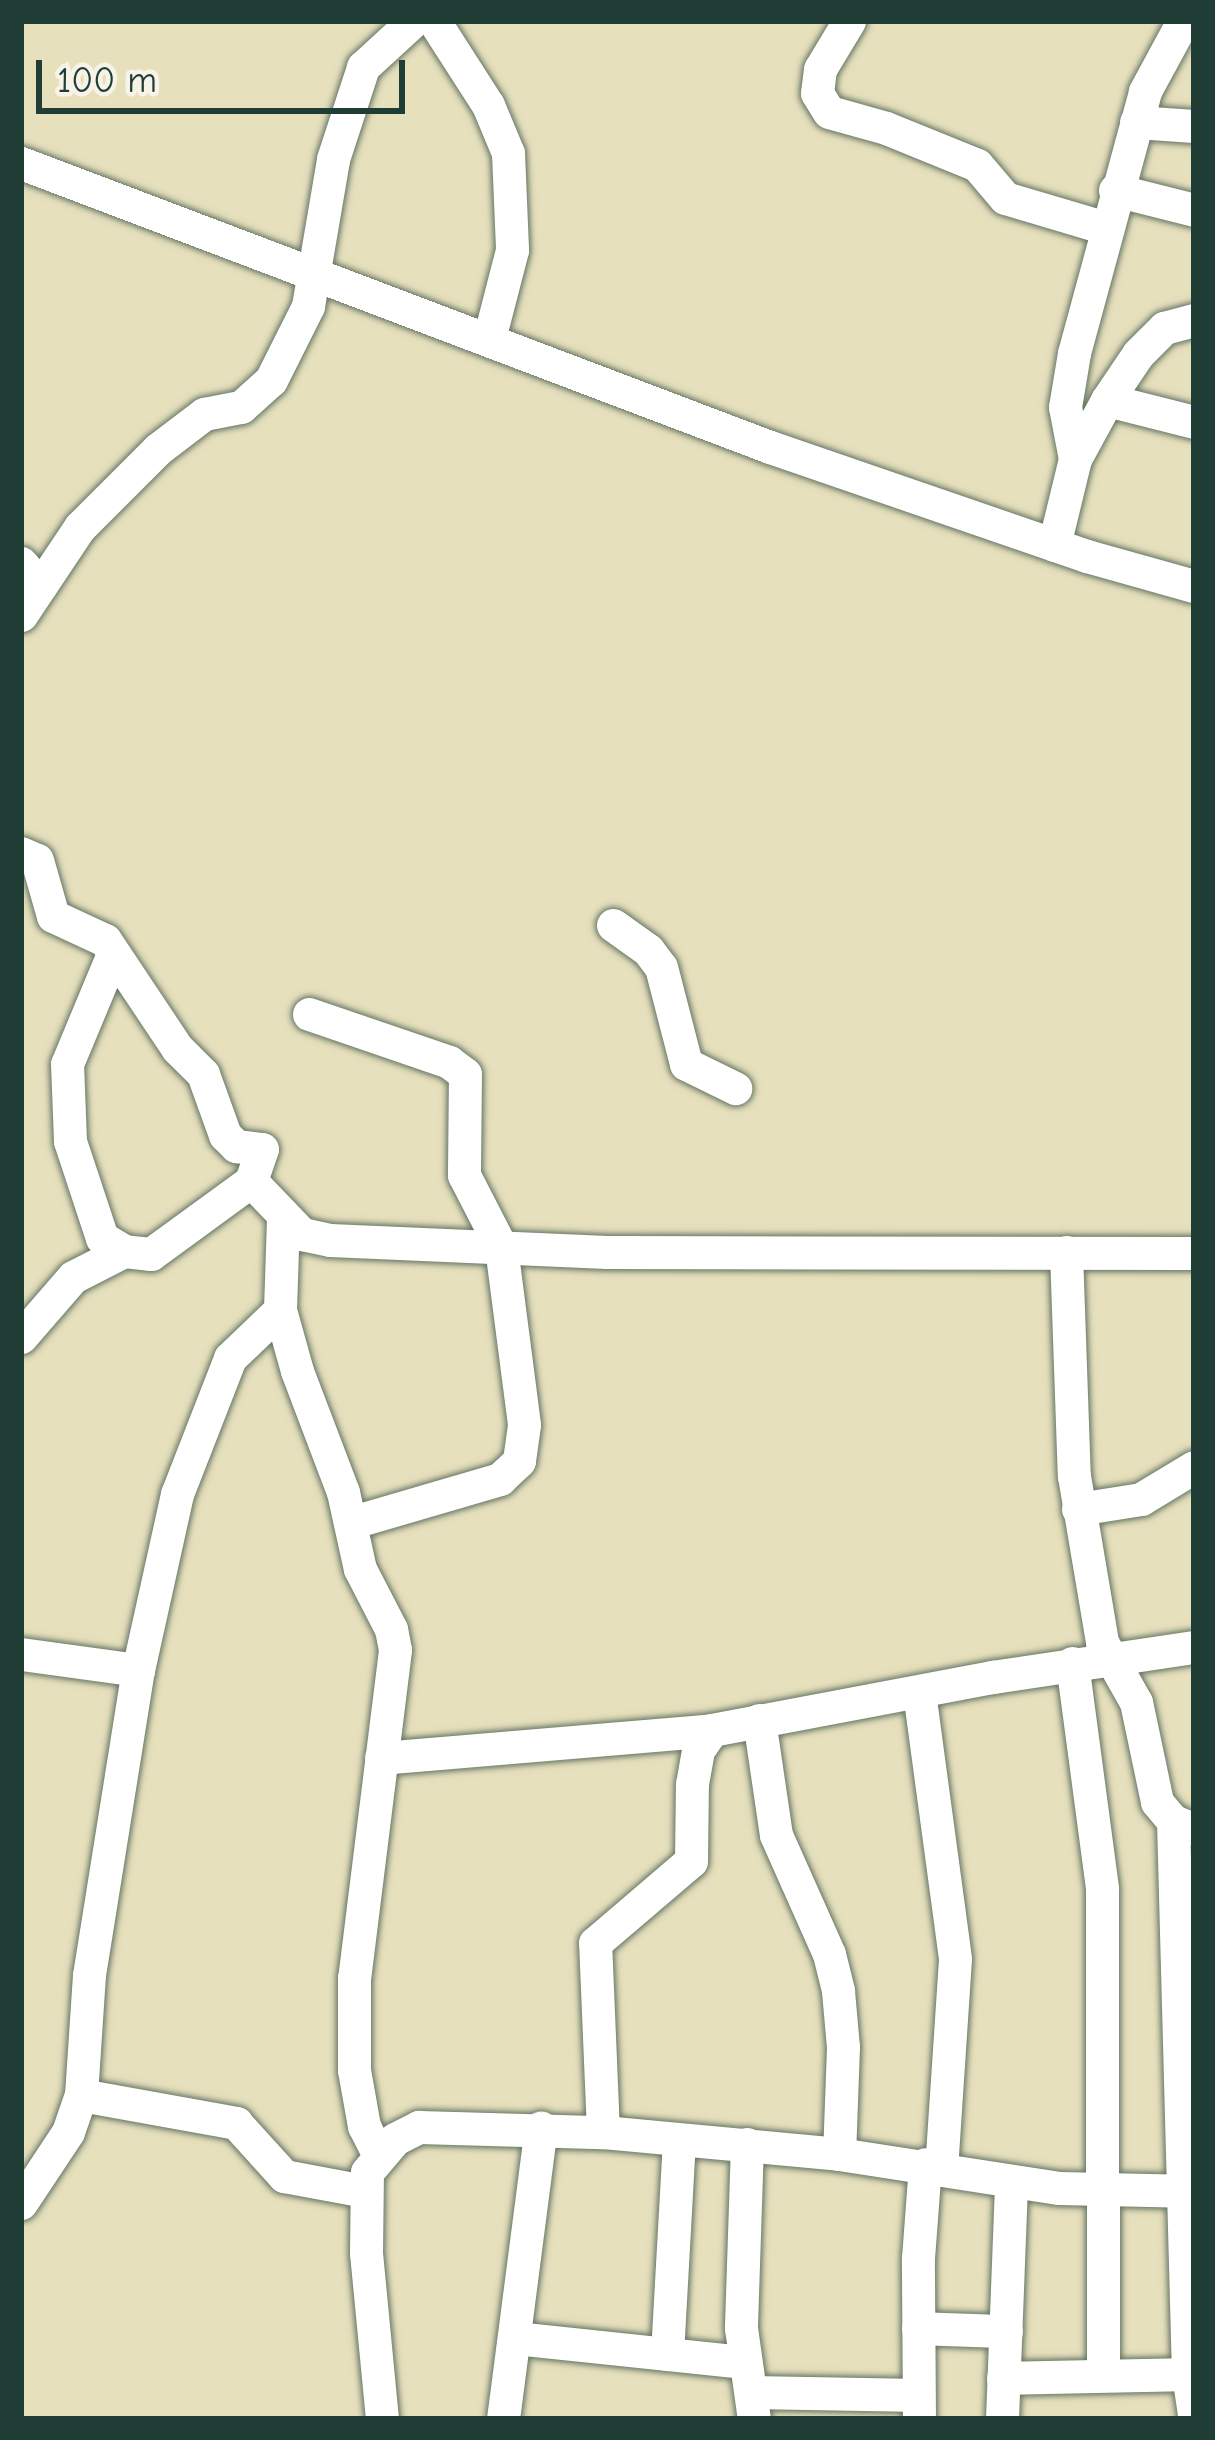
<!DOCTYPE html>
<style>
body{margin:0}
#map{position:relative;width:1215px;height:2440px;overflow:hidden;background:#e7e0bd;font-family:"Comic Neue",sans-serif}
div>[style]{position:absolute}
.roads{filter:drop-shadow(0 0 3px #657664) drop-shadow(0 0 3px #657664)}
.minor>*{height:33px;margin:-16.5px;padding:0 16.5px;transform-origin:16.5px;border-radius:16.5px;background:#fff}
span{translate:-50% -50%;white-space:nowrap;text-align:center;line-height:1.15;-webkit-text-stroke:12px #f7f3e8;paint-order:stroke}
.frame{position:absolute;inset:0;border:24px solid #1f3d34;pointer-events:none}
.scale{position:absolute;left:36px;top:60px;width:369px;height:54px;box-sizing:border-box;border:6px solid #1f3d34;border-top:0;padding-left:15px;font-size:36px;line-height:42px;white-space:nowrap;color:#1f3d34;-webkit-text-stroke:9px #f7f3e8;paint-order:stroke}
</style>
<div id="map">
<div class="roads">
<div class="minor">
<div style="left:434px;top:21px;width:100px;rotate:57.3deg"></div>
<div style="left:488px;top:105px;width:52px;rotate:67.4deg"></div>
<div style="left:508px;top:153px;width:97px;rotate:87.6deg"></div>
<div style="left:512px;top:250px;width:92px;rotate:104.5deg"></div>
<div style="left:849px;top:21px;width:56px;rotate:121.1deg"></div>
<div style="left:820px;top:69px;width:24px;rotate:97deg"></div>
<div style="left:817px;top:93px;width:22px;rotate:58deg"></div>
<div style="left:829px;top:112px;width:59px;rotate:15.7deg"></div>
<div style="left:886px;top:128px;width:98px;rotate:22.1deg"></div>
<div style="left:977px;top:165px;width:43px;rotate:49.7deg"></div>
<div style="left:1005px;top:198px;width:105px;rotate:16.5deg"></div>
<div style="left:1136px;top:122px;width:58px;rotate:3.9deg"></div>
<div style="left:21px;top:163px;width:801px;rotate:20.77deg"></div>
<div style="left:770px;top:447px;width:335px;rotate:19deg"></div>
<div style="left:1087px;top:556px;width:111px;rotate:15.7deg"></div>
<div style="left:1115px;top:190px;width:81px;rotate:14.2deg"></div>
<div style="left:1107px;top:400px;width:90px;rotate:14.2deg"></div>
<div style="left:1075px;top:459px;width:53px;rotate:-100.9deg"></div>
<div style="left:1065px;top:407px;width:55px;rotate:-80.5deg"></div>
<div style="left:1074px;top:353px;width:271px;rotate:-74.8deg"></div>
<div style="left:1145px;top:91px;width:80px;rotate:-61.5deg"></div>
<div style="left:1054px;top:545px;width:89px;rotate:-76.3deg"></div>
<div style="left:1075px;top:459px;width:67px;rotate:-61.5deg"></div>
<div style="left:1107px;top:400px;width:55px;rotate:-56deg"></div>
<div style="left:1138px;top:354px;width:37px;rotate:-45deg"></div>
<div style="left:1164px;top:328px;width:31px;rotate:-15deg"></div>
<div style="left:21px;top:563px;width:30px;rotate:49deg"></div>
<div style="left:21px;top:615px;width:106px;rotate:-56.2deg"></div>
<div style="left:80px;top:527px;width:110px;rotate:-45deg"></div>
<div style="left:158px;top:449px;width:58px;rotate:-37.3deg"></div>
<div style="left:204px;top:414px;width:38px;rotate:-11deg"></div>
<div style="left:241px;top:407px;width:40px;rotate:-42deg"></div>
<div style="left:271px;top:380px;width:83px;rotate:-63.4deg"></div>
<div style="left:308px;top:306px;width:149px;rotate:-80.3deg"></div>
<div style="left:333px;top:159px;width:97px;rotate:-71.9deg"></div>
<div style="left:363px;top:67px;width:68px;rotate:-42.6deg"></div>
<div style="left:21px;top:853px;width:17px;rotate:24deg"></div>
<div style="left:37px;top:860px;width:58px;rotate:74.1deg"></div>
<div style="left:53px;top:916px;width:57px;rotate:24.8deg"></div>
<div style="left:105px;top:940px;width:130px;rotate:56.3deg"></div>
<div style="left:177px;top:1048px;width:37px;rotate:45deg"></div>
<div style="left:203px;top:1074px;width:65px;rotate:70.2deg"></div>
<div style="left:225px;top:1135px;width:16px;rotate:45deg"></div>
<div style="left:236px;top:1146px;width:26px;rotate:7deg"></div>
<div style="left:262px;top:1149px;width:34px;rotate:109deg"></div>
<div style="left:251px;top:1181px;width:124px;rotate:143.9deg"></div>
<div style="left:151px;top:1254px;width:27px;rotate:-174deg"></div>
<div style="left:124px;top:1251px;width:26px;rotate:-149deg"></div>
<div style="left:102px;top:1238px;width:102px;rotate:-108.3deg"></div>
<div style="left:70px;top:1141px;width:77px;rotate:-92.2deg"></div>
<div style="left:67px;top:1064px;width:117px;rotate:-67.4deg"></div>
<div style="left:613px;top:925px;width:43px;rotate:35.5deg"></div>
<div style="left:648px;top:950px;width:21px;rotate:53deg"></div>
<div style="left:661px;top:967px;width:100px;rotate:75.5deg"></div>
<div style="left:686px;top:1064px;width:55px;rotate:26.1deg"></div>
<div style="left:309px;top:1014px;width:148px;rotate:18.9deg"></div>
<div style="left:449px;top:1062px;width:20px;rotate:37deg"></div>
<div style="left:465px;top:1074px;width:101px;rotate:90.6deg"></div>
<div style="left:464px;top:1175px;width:81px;rotate:62.8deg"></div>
<div style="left:501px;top:1247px;width:179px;rotate:82.6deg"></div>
<div style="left:524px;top:1425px;width:36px;rotate:98deg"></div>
<div style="left:519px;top:1461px;width:26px;rotate:137deg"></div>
<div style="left:500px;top:1479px;width:156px;rotate:163.7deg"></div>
<div style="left:251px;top:1181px;width:74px;rotate:46.1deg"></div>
<div style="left:302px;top:1234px;width:29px;rotate:12deg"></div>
<div style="left:330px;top:1240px;width:277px;rotate:2.5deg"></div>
<div style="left:607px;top:1252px;width:587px;rotate:0.1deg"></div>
<div style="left:283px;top:1219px;width:91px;rotate:91.9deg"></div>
<div style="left:280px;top:1310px;width:63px;rotate:74.4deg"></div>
<div style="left:297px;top:1371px;width:129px;rotate:69.2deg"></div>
<div style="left:343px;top:1492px;width:79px;rotate:77.6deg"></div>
<div style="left:360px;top:1569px;width:68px;rotate:62.7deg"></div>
<div style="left:391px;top:1629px;width:21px;rotate:79deg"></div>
<div style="left:395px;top:1650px;width:330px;rotate:97.1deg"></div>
<div style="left:354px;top:1977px;width:93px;rotate:90deg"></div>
<div style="left:354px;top:2070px;width:57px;rotate:79.9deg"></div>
<div style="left:364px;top:2126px;width:30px;rotate:63deg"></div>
<div style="left:1066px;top:1252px;width:224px;rotate:88deg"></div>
<div style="left:1074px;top:1476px;width:168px;rotate:80.4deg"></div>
<div style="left:1102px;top:1642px;width:69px;rotate:60.5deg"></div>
<div style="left:1136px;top:1702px;width:102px;rotate:78.1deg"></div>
<div style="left:1157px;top:1802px;width:25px;rotate:50deg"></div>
<div style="left:1173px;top:1821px;width:22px;rotate:21deg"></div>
<div style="left:21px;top:1337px;width:79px;rotate:-49.1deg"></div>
<div style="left:73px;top:1277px;width:57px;rotate:-27deg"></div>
<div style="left:1078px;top:1509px;width:64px;rotate:-9deg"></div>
<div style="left:1141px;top:1499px;width:62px;rotate:-31.1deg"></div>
<div style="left:21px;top:1654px;width:118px;rotate:7.8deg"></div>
<div style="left:1072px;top:1663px;width:228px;rotate:82.4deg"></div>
<div style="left:1102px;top:1889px;width:486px;rotate:89.9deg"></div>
<div style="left:919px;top:1692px;width:269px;rotate:82.3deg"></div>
<div style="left:955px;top:1959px;width:209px;rotate:93.8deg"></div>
<div style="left:759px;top:1720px;width:116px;rotate:81.6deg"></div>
<div style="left:776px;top:1835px;width:130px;rotate:66deg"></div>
<div style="left:829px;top:1954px;width:38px;rotate:76deg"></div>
<div style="left:838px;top:1991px;width:56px;rotate:84.9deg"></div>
<div style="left:843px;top:2047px;width:107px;rotate:92.1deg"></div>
<div style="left:381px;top:1758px;width:332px;rotate:-4.8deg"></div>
<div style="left:712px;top:1730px;width:286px;rotate:-10.7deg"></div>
<div style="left:993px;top:1677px;width:203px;rotate:-8.5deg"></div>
<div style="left:1173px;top:1821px;width:553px;rotate:88.45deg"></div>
<div style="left:1188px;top:2374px;width:40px;rotate:81.5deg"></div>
<div style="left:81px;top:2095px;width:158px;rotate:10.2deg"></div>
<div style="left:236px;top:2123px;width:72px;rotate:47.8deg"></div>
<div style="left:284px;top:2176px;width:81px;rotate:10.6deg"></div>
<div style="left:603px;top:2132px;width:189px;rotate:-92.4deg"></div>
<div style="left:595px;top:1943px;width:126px;rotate:-40.5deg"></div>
<div style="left:691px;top:1861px;width:77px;rotate:-89.3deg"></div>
<div style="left:692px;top:1784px;width:35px;rotate:-80deg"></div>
<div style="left:698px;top:1750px;width:24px;rotate:-55deg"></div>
<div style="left:747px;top:2144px;width:184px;rotate:91.9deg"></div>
<div style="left:741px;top:2328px;width:92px;rotate:81.9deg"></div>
<div style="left:21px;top:2203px;width:85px;rotate:-56.5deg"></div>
<div style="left:68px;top:2132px;width:39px;rotate:-71deg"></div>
<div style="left:81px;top:2095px;width:120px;rotate:-86.2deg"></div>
<div style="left:89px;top:1975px;width:309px;rotate:-80.9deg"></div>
<div style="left:138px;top:1670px;width:180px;rotate:-77.5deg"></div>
<div style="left:177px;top:1494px;width:146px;rotate:-68.7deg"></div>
<div style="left:230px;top:1358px;width:69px;rotate:-43.8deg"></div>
<div style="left:918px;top:2328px;width:88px;rotate:2deg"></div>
<div style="left:515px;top:2338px;width:231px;rotate:6deg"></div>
<div style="left:667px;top:2354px;width:214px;rotate:-86.8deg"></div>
<div style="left:1003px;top:2378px;width:185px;rotate:-1.2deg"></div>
<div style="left:753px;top:2392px;width:165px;rotate:1deg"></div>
<div style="left:382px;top:2419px;width:167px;rotate:-95.5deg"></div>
<div style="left:366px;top:2253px;width:81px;rotate:-89.3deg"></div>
<div style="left:367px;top:2172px;width:43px;rotate:-49.7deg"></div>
<div style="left:395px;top:2139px;width:27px;rotate:-27deg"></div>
<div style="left:419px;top:2127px;width:184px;rotate:1.6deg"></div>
<div style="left:603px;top:2132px;width:237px;rotate:5.3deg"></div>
<div style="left:839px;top:2154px;width:223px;rotate:8.8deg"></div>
<div style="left:1059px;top:2188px;width:135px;rotate:1.3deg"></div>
<div style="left:503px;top:2419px;width:294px;rotate:-82.6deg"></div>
<div style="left:919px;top:2419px;width:161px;rotate:-90.4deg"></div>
<div style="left:918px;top:2258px;width:94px;rotate:-85.7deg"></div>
<div style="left:1002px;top:2419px;width:237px;rotate:-87.8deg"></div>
</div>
</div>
<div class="frame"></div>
<div class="scale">100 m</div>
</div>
